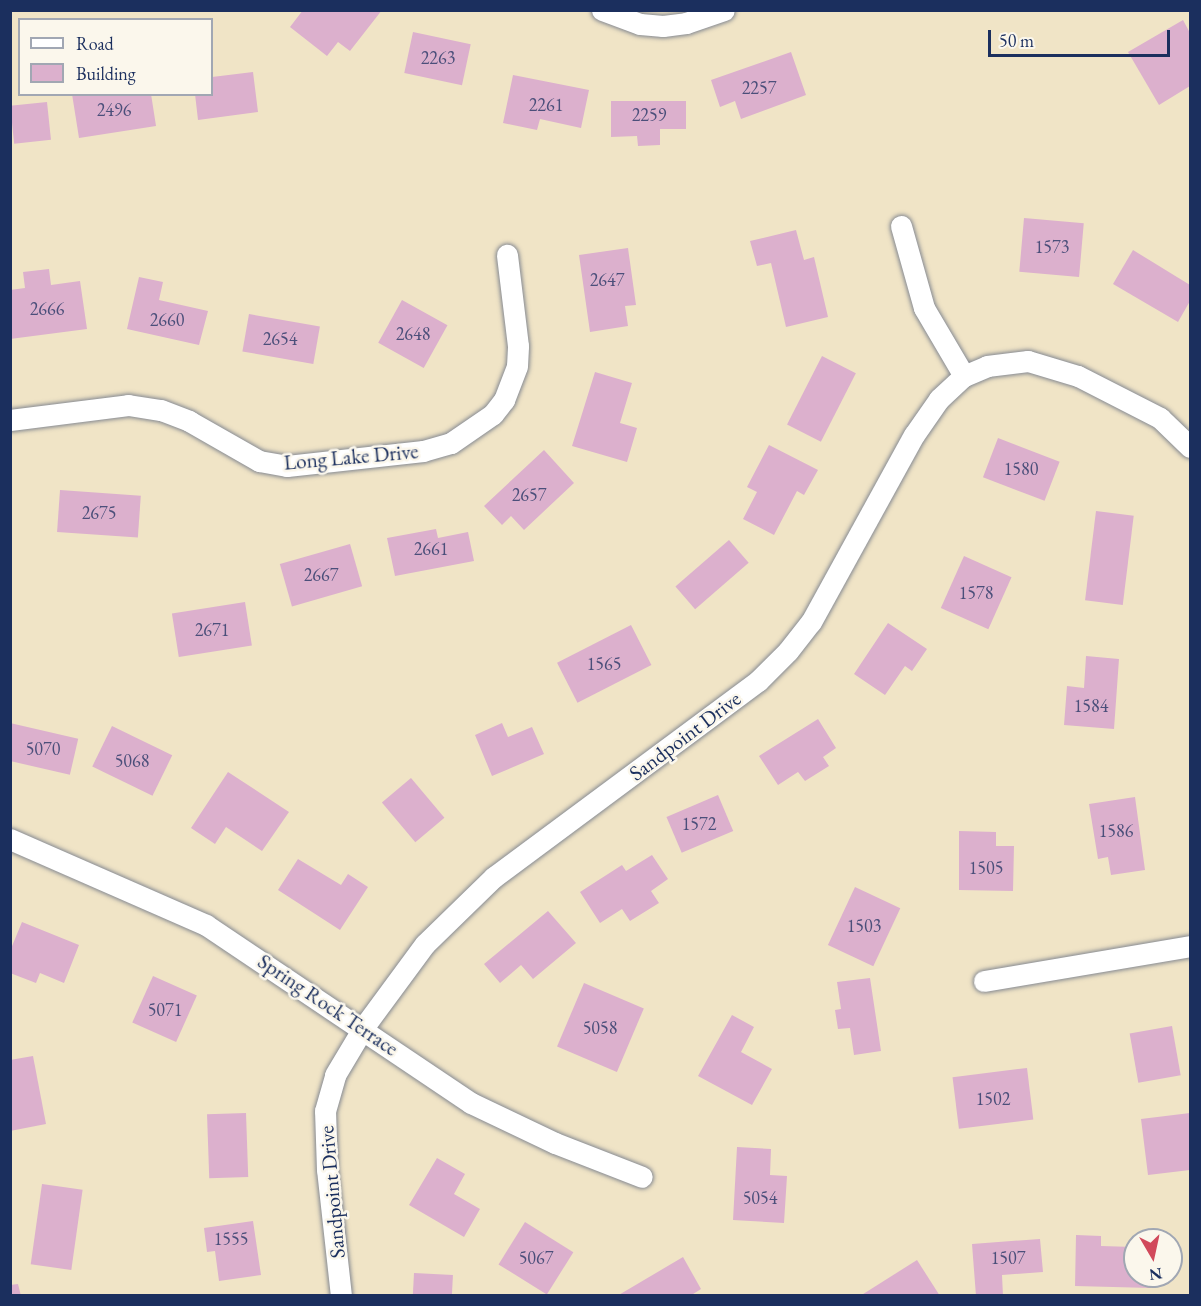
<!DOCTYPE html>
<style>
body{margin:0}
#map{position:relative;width:1201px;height:1306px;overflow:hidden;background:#f0e4c6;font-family:"EB Garamond",serif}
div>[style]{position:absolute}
.building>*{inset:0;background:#dcb0cd;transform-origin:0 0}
.roads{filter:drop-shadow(0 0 2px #868a92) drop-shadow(0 0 2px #868a92)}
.street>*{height:21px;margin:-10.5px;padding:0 10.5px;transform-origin:10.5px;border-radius:10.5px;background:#fff}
span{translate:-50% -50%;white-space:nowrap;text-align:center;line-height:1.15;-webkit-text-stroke:5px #fbf7ec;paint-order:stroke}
.number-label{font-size:18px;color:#4b4f7a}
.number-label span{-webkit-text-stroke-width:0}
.street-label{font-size:21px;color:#1b2f5e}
.frame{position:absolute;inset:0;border:12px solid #1b2f5e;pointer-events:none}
.legend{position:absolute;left:18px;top:18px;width:195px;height:78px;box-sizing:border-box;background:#fbf7ec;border:2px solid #a1a7b3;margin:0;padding:8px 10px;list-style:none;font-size:18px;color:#1b2f5e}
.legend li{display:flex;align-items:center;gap:12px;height:30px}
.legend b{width:30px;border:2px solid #a1a7b3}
.north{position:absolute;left:1123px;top:1228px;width:60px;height:60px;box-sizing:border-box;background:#fbf7ec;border:2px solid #a1a7b3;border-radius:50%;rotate:171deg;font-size:16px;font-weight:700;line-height:24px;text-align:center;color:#1b2f5e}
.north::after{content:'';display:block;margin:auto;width:21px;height:27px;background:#d1495b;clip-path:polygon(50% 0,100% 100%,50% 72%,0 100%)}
.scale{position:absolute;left:988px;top:30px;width:182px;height:27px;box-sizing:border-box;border:3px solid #1b2f5e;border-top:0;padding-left:8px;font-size:18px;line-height:21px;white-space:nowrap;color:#1b2f5e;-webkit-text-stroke:4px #fbf7ec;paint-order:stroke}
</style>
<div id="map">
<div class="building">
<div style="clip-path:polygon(303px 10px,382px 10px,350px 51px,338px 42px,327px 56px,290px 27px)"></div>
<div style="clip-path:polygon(1183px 20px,1190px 33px,1190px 86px,1159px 105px,1128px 52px)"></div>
<div style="left:413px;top:32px;width:59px;height:42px;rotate:12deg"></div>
<div style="clip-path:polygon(791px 52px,806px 95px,741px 119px,735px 101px,720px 107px,711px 80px)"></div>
<div style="clip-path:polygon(253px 72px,258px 112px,198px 120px,195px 94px,212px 94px,212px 77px)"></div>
<div style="clip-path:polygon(513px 75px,589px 90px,581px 128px,540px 119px,537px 130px,503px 123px)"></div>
<div style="clip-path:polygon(72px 94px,151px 94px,156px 126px,79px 138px)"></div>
<div style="clip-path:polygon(611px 101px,686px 101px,686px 129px,660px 129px,660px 145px,638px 146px,637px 136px,611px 137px)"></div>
<div style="left:47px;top:102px;width:38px;height:37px;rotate:84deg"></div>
<div style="left:1024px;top:218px;width:60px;height:54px;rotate:5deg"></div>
<div style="clip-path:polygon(796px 230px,804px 260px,814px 257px,828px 317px,786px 327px,771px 263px,757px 266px,750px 241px)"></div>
<div style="clip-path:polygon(628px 248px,636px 305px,625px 306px,628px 326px,590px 332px,579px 255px)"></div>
<div style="clip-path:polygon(1133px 250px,1190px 285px,1190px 301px,1178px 322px,1113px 284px)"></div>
<div style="clip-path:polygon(49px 269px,51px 285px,80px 281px,87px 329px,10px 339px,10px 290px,25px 288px,23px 272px)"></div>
<div style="clip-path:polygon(139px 277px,163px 282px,159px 300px,208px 311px,199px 345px,127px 329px)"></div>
<div style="left:402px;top:300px;width:52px;height:49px;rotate:29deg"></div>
<div style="left:249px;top:314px;width:72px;height:38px;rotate:10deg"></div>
<div style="left:822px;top:356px;width:38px;height:77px;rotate:27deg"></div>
<div style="clip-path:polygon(595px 372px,632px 383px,620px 423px,637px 428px,627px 462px,572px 446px)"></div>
<div style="left:998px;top:438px;width:66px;height:42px;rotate:21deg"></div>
<div style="clip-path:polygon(769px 445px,818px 470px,804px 495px,797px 491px,774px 535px,743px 519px,757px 492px,747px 487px)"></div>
<div style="clip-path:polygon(544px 450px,574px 483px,524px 530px,511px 516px,502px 525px,484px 506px)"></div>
<div style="left:60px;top:490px;width:81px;height:42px;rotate:4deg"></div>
<div style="left:1096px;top:511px;width:38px;height:90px;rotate:7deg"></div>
<div style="clip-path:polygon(436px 529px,438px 538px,468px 532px,474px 561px,395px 576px,387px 538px)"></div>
<div style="left:729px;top:540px;width:30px;height:71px;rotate:49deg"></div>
<div style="left:350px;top:544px;width:44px;height:73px;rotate:74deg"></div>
<div style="left:964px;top:556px;width:52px;height:57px;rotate:24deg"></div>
<div style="left:245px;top:602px;width:44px;height:74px;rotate:81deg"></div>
<div style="clip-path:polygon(888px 623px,927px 649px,912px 671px,905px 666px,885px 695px,854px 674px)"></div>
<div style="left:631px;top:625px;width:45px;height:83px;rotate:63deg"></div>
<div style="clip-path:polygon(1086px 656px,1119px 659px,1114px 729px,1064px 725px,1067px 686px,1084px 688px)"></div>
<div style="clip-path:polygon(818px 719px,836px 748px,823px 757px,829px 766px,805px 781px,798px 772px,778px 785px,759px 756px)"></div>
<div style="left:10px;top:723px;width:70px;height:37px;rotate:13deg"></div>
<div style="clip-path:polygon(502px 723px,508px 737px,532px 727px,544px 754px,492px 776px,475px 735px)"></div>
<div style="left:112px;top:726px;width:67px;height:45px;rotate:26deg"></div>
<div style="clip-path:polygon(228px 772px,289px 812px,262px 851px,226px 827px,215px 844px,191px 828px)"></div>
<div style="left:411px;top:778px;width:52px;height:38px;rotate:50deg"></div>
<div style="left:718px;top:795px;width:39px;height:56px;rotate:67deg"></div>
<div style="clip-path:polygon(1135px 797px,1145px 870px,1111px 875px,1108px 857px,1098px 859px,1089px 804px)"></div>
<div style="clip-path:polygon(959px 831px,996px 832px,996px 846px,1014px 846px,1013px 891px,959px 890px)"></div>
<div style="clip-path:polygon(652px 855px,668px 879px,651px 891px,659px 903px,630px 921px,622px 909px,600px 923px,580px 892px,622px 865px,626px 871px)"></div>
<div style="clip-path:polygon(298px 859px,341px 885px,348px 874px,368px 887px,340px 930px,278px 890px)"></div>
<div style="left:855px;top:887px;width:50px;height:64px;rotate:25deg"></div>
<div style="clip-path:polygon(548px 911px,576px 943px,533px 979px,521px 965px,500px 983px,484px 964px)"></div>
<div style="clip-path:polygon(22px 922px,79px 945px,64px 983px,40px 973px,36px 983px,10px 973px,10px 951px)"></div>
<div style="left:153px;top:976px;width:48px;height:51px;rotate:24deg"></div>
<div style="clip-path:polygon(870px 978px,881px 1051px,854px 1055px,850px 1028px,838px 1029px,835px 1010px,841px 1009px,837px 982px)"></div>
<div style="left:584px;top:983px;width:65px;height:69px;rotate:23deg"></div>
<div style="clip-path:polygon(732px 1015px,754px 1027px,741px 1052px,772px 1069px,752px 1105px,698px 1076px)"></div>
<div style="left:1172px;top:1026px;width:50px;height:43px;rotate:80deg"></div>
<div style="clip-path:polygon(33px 1056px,46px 1124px,10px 1131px,10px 1060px)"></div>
<div style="left:1027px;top:1068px;width:52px;height:75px;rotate:83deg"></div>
<div style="left:246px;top:1113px;width:64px;height:39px;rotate:88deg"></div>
<div style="clip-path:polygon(1190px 1113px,1190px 1170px,1148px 1175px,1141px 1119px)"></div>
<div style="clip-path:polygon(737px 1147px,771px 1149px,770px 1175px,787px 1176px,784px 1223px,733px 1220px)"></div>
<div style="clip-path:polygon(437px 1158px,465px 1174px,454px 1194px,480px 1209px,464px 1237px,409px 1205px)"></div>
<div style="left:42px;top:1184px;width:41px;height:81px;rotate:8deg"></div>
<div style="clip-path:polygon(253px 1221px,261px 1275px,219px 1281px,215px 1251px,207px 1252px,204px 1228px)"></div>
<div style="left:525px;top:1222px;width:57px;height:50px;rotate:32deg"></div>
<div style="clip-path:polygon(1076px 1235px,1101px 1236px,1101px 1246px,1134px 1247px,1135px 1276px,1151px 1276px,1151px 1288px,1075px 1286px)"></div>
<div style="clip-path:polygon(1040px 1239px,1043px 1272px,1002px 1275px,1003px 1296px,976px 1296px,972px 1244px)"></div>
<div style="clip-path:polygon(683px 1257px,701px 1289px,690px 1296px,617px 1296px)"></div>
<div style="clip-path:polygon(917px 1260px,940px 1296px,860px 1296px)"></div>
<div style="left:414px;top:1273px;width:39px;height:23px;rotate:3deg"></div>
<div style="clip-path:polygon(18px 1284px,21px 1296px,10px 1296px,10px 1285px)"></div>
</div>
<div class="roads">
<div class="street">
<div style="left:602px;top:10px;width:40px;rotate:20.2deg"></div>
<div style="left:640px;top:24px;width:23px;rotate:5deg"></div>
<div style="left:663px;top:26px;width:23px;rotate:-7deg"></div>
<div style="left:686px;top:23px;width:40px;rotate:-18.9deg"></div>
<div style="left:901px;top:226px;width:85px;rotate:74.3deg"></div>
<div style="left:924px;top:308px;width:79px;rotate:59.5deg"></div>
<div style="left:10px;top:420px;width:119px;rotate:-7.2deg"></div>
<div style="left:128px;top:405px;width:33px;rotate:9deg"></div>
<div style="left:161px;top:410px;width:30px;rotate:21deg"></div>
<div style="left:189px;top:421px;width:81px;rotate:29.7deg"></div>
<div style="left:259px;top:461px;width:28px;rotate:10deg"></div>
<div style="left:287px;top:466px;width:137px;rotate:-6.3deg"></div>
<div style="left:423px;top:451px;width:29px;rotate:-16deg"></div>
<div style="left:451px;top:443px;width:51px;rotate:-34.6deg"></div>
<div style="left:493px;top:414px;width:18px;rotate:-52deg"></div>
<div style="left:504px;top:400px;width:36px;rotate:-69deg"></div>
<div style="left:517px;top:366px;width:20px;rotate:-87deg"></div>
<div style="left:518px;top:346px;width:92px;rotate:-96.9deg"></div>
<div style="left:10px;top:839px;width:214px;rotate:23.7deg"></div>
<div style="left:206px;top:925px;width:319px;rotate:33.9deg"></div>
<div style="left:471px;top:1103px;width:93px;rotate:25.5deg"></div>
<div style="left:555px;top:1143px;width:93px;rotate:21.3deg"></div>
<div style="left:984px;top:981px;width:209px;rotate:-9.6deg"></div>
<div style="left:341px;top:1296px;width:127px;rotate:-96.3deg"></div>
<div style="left:327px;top:1170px;width:59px;rotate:-91.9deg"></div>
<div style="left:325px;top:1111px;width:37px;rotate:-74deg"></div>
<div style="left:335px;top:1075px;width:55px;rotate:-59.2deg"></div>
<div style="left:363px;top:1028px;width:104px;rotate:-53.6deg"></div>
<div style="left:425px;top:944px;width:96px;rotate:-44.2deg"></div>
<div style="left:494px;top:877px;width:329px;rotate:-36.6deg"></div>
<div style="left:758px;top:681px;width:42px;rotate:-45deg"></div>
<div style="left:788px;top:651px;width:37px;rotate:-52deg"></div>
<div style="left:811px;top:622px;width:213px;rotate:-61.2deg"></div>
<div style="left:914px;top:435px;width:44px;rotate:-55.2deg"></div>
<div style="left:939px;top:399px;width:34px;rotate:-43deg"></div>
<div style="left:964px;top:376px;width:25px;rotate:-23deg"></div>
<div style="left:987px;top:366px;width:41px;rotate:-7deg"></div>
<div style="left:1028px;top:361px;width:52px;rotate:16.7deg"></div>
<div style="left:1078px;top:376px;width:92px;rotate:27.1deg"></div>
<div style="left:1160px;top:418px;width:42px;rotate:44deg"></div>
</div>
</div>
<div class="number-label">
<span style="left:438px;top:58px">2263</span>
<span style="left:759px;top:88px">2257</span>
<span style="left:546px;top:105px">2261</span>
<span style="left:114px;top:110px">2496</span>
<span style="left:649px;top:115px">2259</span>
<span style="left:1052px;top:247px">1573</span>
<span style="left:607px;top:280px">2647</span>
<span style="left:47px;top:309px">2666</span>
<span style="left:167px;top:320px">2660</span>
<span style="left:413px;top:334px">2648</span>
<span style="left:280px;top:339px">2654</span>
<span style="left:1021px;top:469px">1580</span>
<span style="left:529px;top:495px">2657</span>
<span style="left:99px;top:513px">2675</span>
<span style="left:431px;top:549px">2661</span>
<span style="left:321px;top:575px">2667</span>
<span style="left:976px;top:593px">1578</span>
<span style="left:212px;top:630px">2671</span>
<span style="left:604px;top:664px">1565</span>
<span style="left:1091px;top:706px">1584</span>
<span style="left:43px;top:749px">5070</span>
<span style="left:132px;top:761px">5068</span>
<span style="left:699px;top:824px">1572</span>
<span style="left:1116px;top:831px">1586</span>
<span style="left:986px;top:868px">1505</span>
<span style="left:864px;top:926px">1503</span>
<span style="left:165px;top:1010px">5071</span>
<span style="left:600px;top:1028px">5058</span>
<span style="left:993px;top:1099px">1502</span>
<span style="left:760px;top:1198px">5054</span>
<span style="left:231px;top:1239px">1555</span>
<span style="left:536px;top:1258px">5067</span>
<span style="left:1008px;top:1258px">1507</span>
</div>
<div class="street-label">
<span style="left:351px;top:457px;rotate:-5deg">Long Lake Drive</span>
<span style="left:685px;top:736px;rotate:-37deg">Sandpoint Drive</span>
<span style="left:328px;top:1005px;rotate:34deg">Spring Rock Terrace</span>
<span style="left:332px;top:1192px;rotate:-95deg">Sandpoint Drive</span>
</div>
<div class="frame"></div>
<ul class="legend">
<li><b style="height:8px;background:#fff"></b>Road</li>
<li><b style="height:16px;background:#dcb0cd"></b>Building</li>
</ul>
<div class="north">N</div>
<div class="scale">50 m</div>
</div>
